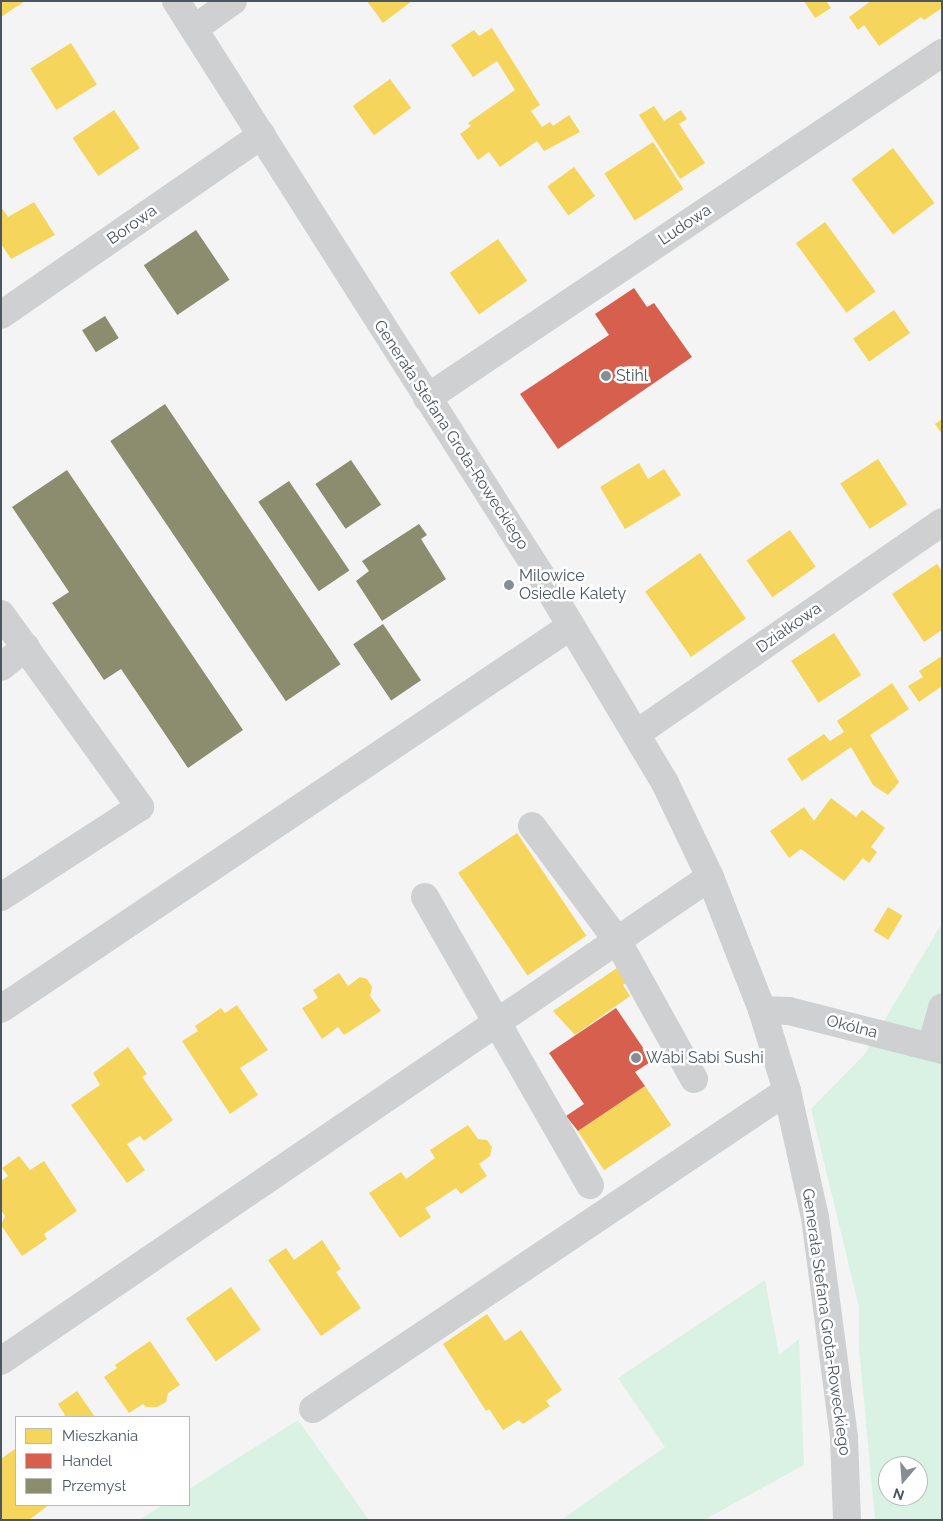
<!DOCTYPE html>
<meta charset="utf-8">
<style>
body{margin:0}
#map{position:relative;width:943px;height:1521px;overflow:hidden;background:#f4f4f4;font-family:Raleway,sans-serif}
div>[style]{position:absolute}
.green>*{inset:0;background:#d9f2e3}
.homes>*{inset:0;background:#f6d55c;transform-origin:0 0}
.shops>*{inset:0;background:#d6604d}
.industry>*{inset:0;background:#8c8c6e;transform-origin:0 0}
.minor>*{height:28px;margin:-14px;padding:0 14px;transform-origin:14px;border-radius:14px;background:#ced0d2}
.dots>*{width:14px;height:14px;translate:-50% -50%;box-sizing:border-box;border:2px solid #fff;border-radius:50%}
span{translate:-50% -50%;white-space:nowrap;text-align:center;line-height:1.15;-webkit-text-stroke:5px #fff;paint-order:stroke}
.street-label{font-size:16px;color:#4a5661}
.poi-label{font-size:16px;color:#4a5661}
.left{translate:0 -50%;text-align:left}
.frame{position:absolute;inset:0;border:2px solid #4a5661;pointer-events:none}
.legend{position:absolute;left:15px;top:1416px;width:175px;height:90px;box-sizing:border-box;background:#fff;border:1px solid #b7bbc0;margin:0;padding:6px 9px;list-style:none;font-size:15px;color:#4a5661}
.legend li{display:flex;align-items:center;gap:10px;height:25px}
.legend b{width:25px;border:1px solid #b7bbc0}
.north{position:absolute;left:878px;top:1456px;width:50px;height:50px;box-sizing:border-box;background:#fff;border:1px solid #b7bbc0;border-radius:50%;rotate:198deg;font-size:14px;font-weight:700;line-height:20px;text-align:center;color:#4a5661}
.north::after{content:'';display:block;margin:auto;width:18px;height:22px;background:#868d94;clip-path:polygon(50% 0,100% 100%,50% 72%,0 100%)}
</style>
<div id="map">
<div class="green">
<div style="clip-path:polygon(evenodd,942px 923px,942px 1520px,875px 1520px,859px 1347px,859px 1307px,811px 1109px,864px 1055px,942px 923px,888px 1466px,918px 1466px,918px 1496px,888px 1496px,888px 1466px)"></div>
<div style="clip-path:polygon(765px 1280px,779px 1355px,799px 1339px,804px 1465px,704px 1520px,561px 1520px,665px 1447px,618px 1378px)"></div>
<div style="clip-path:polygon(298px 1420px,369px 1520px,139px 1520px,163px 1505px,189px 1505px,189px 1489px)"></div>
</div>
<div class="homes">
<div style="clip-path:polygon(1px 1px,25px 1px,1px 17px)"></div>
<div style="clip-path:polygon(367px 1px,412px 1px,383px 23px)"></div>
<div style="clip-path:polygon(804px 1px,826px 1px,831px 8px,815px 18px)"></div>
<div style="clip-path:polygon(871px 1px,942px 1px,942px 8px,924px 20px,921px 17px,879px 46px,864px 25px,858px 30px,849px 17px)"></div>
<div style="clip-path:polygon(492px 28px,540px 105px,531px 111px,542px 127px,550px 122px,553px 126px,569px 115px,580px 132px,544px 151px,537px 141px,500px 167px,489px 152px,478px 160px,460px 134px,471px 126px,468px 123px,515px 90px,497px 61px,473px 77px,451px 45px,474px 30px,479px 36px)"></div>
<div style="left:71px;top:43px;width:49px;height:48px;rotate:58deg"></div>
<div style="left:390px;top:79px;width:36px;height:46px;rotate:54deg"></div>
<div style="clip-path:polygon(654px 106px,664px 121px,681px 110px,687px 119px,679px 124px,705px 163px,680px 179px,639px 115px)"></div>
<div style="left:114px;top:110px;width:46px;height:50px;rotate:56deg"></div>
<div style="left:653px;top:142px;width:56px;height:58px;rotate:57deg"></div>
<div style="left:893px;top:148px;width:69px;height:52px;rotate:53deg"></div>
<div style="left:574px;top:167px;width:36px;height:33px;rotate:54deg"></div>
<div style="clip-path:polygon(34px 202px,55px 235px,11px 259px,1px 244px,1px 207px,8px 217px)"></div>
<div style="left:825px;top:222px;width:86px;height:36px;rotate:54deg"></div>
<div style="left:498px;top:239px;width:51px;height:59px;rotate:55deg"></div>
<div style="left:894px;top:310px;width:28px;height:50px;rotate:55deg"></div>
<div style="clip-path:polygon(942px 419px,942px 434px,935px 424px)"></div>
<div style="left:878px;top:459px;width:54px;height:45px;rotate:57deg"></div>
<div style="clip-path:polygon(639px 463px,648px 479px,664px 469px,681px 495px,625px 529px,600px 487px)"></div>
<div style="left:790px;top:530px;width:45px;height:53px;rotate:55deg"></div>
<div style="left:700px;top:553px;width:80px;height:67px;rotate:55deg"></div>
<div style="clip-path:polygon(937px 564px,942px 571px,942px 630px,924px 642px,892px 594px)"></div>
<div style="left:834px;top:633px;width:50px;height:51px;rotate:57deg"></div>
<div style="clip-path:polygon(942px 656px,942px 686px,919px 702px,908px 686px,923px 677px,919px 671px)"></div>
<div style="clip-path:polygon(892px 683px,909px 709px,870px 735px,899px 782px,888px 795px,873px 785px,851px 747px,802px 781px,787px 759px,824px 734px,830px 741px,844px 732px,837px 721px)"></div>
<div style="clip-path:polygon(831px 798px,856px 817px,862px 810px,885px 828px,871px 847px,877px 852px,869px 863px,863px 858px,844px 881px,801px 849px,789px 858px,770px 831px,804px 807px,814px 821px)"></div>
<div style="left:517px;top:833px;width:124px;height:71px;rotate:56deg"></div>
<div style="left:888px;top:907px;width:17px;height:28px;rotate:31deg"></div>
<div style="clip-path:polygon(617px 968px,627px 982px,623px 985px,630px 996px,575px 1035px,553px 1011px)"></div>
<div style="clip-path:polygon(339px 973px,348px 986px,360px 977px,367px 979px,372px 987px,370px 996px,381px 1011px,344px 1035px,338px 1027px,322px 1039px,302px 1008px,318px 998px,313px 990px)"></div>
<div style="clip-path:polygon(237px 1005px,268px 1050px,240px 1068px,258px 1095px,230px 1114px,182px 1041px,198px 1031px,195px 1026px,221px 1008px,225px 1013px)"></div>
<div style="clip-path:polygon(128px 1047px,147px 1074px,142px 1077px,173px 1120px,144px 1141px,140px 1136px,127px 1144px,145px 1170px,127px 1183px,71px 1105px,100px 1085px,93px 1073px)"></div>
<div style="left:645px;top:1086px;width:47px;height:81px;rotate:56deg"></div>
<div style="clip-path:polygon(468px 1125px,478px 1139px,487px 1140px,492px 1147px,490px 1156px,479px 1164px,487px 1176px,461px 1194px,456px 1188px,438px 1200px,425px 1208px,431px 1217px,400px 1238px,369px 1193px,401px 1172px,406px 1179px,420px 1169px,435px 1158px,430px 1150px)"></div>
<div style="clip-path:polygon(19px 1156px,30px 1170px,44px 1161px,77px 1211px,44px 1234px,47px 1239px,22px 1256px,1px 1225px,5px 1216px,1px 1210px,1px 1181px,8px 1176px,2px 1168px)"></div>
<div style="clip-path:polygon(322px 1240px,341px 1269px,336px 1272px,361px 1308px,321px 1336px,268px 1260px,286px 1248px,294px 1260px)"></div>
<div style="left:231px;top:1287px;width:52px;height:55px;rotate:55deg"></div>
<div style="clip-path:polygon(487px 1314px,505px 1341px,521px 1330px,562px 1390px,546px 1401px,550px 1406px,523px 1424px,519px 1420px,503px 1430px,489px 1409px,486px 1411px,443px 1344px)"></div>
<div style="clip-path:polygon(150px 1341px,180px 1385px,168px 1393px,166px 1402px,157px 1407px,146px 1407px,143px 1404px,129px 1413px,104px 1377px,117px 1368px,115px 1365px)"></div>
<div style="clip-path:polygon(77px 1391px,95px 1417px,63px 1417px,65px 1415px,58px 1404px)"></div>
<div style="clip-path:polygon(16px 1448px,16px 1505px,49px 1505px,29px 1520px,1px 1520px,1px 1459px)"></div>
</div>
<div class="shops">
<div style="clip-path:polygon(634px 288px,647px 307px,654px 303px,692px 357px,558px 449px,520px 394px,609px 335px,595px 314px)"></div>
<div style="clip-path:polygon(616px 1008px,652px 1061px,635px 1072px,645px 1086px,578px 1131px,566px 1116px,584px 1104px,549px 1053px)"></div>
</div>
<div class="industry">
<div style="left:196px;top:230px;width:60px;height:63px;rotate:56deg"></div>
<div style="left:105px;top:316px;width:26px;height:27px;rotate:58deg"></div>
<div style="left:165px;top:404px;width:314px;height:66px;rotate:56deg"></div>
<div style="left:351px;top:460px;width:54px;height:43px;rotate:56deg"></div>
<div style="clip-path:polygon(67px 470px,243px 730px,188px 768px,121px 669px,104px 680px,52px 603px,69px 592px,12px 507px)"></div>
<div style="left:289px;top:481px;width:108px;height:37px;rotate:56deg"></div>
<div style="clip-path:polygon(419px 524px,427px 535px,421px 539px,446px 579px,382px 621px,356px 581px,369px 571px,362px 561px)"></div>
<div style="left:383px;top:624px;width:68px;height:36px;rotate:56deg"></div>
</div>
<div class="minor">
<div style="left:176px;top:1px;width:679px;rotate:57.57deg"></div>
<div style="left:540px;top:574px;width:244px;rotate:59.1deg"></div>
<div style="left:665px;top:783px;width:104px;rotate:64.4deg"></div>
<div style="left:710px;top:877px;width:143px;rotate:68.6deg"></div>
<div style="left:762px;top:1010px;width:85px;rotate:72.8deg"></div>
<div style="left:787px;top:1091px;width:129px;rotate:77.5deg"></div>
<div style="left:815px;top:1217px;width:223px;rotate:82.5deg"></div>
<div style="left:844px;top:1438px;width:82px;rotate:87.9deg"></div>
<div style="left:194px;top:29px;width:48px;rotate:-35.7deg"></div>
<div style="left:1px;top:315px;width:317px;rotate:-34.6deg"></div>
<div style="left:427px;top:398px;width:620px;rotate:-33.82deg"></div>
<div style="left:1px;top:614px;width:238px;rotate:54.2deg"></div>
<div style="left:140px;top:807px;width:166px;rotate:147.1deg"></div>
<div style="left:1px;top:667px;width:32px;rotate:-39deg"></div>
<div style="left:636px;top:734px;width:372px;rotate:-34.7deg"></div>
<div style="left:532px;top:826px;width:142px;rotate:53.3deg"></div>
<div style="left:617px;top:940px;width:159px;rotate:61deg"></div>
<div style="left:425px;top:897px;width:332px;rotate:60.2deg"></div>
<div style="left:1px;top:1009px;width:687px;rotate:-33.9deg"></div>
<div style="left:762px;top:1010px;width:27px;rotate:2deg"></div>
<div style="left:789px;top:1011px;width:158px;rotate:14.3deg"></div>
<div style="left:931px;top:1047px;width:41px;rotate:-74.2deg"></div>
<div style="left:1px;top:1361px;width:858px;rotate:-34.32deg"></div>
<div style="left:313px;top:1409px;width:571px;rotate:-33.86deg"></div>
</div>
<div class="dots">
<div style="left:606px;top:376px;background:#868d94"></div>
<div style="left:509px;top:585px;background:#868d94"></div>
<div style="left:636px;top:1058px;background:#868d94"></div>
</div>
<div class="street-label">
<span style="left:132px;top:225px;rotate:-35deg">Borowa</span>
<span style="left:685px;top:225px;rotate:-34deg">Ludowa</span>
<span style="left:451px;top:435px;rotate:57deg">Generała Stefana Grota-Roweckiego</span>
<span style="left:789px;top:628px;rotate:-35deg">Działkowa</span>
<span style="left:852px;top:1027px;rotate:14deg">Okólna</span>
<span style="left:826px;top:1322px;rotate:82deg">Generała Stefana Grota-Roweckiego</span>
</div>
<div class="poi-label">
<span class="left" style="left:616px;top:376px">Stihl</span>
<span class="left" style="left:519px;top:585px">Milowice<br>Osiedle Kalety</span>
<span class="left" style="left:646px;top:1058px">Wabi Sabi Sushi</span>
</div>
<div class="frame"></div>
<ul class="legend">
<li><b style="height:14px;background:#f6d55c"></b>Mieszkania</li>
<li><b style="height:14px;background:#d6604d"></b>Handel</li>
<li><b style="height:14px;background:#8c8c6e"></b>Przemysł</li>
</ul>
<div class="north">N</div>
</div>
